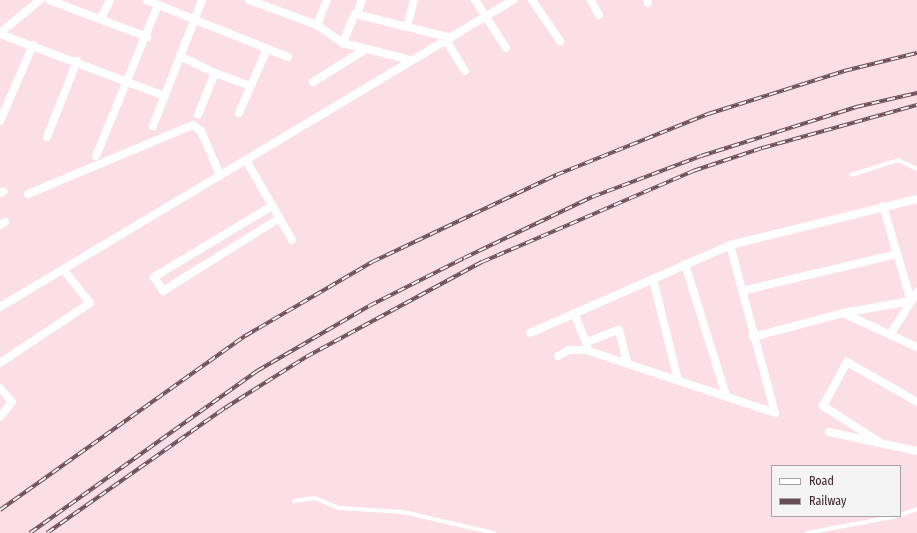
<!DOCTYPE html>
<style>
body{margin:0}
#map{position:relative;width:917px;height:533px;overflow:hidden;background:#fcdee7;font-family:"Fira Sans Condensed",sans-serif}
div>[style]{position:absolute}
.service>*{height:4px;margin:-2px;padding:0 2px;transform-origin:2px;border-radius:2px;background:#fff}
.minor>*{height:8px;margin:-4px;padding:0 4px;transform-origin:4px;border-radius:4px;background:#fff}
.rail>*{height:4px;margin-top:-2px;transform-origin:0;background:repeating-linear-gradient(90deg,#f4f4f4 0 8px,#684c55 0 16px);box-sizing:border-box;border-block:1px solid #684c55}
span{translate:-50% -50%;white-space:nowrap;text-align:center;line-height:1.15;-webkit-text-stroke:3px #f4f4f4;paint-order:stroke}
.legend{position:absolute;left:771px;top:465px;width:130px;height:52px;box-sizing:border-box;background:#f4f4f4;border:1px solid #aaa0a3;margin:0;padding:5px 7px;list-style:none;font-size:12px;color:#3c212a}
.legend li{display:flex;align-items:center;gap:8px;height:20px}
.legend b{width:20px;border:1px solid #aaa0a3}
</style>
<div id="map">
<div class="service">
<div style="left:851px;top:175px;width:49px;rotate:-17.7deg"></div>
<div style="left:898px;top:160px;width:21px;rotate:25deg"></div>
<div style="left:294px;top:501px;width:21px;rotate:-8deg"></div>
<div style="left:315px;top:498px;width:26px;rotate:23deg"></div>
<div style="left:339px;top:508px;width:64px;rotate:3.6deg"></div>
<div style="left:403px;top:512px;width:93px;rotate:13deg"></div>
<div style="left:900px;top:515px;width:18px;rotate:-19deg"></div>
<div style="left:807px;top:533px;width:92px;rotate:-10.7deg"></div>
</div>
<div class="minor">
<div style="left:49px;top:0;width:105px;rotate:20.7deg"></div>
<div style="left:146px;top:0;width:153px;rotate:21.9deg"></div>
<div style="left:249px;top:0;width:72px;rotate:20.2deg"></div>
<div style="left:317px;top:25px;width:32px;rotate:35deg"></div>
<div style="left:343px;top:43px;width:69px;rotate:14.2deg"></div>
<div style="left:475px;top:0;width:57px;rotate:57.1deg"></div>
<div style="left:532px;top:0;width:50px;rotate:55.7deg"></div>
<div style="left:591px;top:0;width:17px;rotate:62deg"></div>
<div style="left:647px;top:0;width:3px;rotate:72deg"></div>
<div style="left:357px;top:15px;width:16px;rotate:-72deg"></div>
<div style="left:101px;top:19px;width:21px;rotate:-65deg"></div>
<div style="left:317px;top:25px;width:27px;rotate:-68deg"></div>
<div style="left:407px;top:26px;width:27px;rotate:-75deg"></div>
<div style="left:0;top:33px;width:52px;rotate:-39.5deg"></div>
<div style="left:0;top:34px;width:175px;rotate:20.7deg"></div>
<div style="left:447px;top:42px;width:34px;rotate:58deg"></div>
<div style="left:343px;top:43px;width:31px;rotate:-68deg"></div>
<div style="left:355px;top:14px;width:99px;rotate:14deg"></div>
<div style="left:180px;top:56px;width:39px;rotate:26deg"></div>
<div style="left:215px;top:73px;width:45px;rotate:112deg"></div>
<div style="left:215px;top:73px;width:38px;rotate:20deg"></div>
<div style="left:313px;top:82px;width:62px;rotate:-31.9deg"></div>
<div style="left:239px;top:113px;width:70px;rotate:-66.4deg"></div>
<div style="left:0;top:121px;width:83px;rotate:-66.5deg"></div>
<div style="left:153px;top:126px;width:135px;rotate:-68.7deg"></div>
<div style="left:47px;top:137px;width:82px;rotate:-68.5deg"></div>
<div style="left:96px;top:156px;width:163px;rotate:-67.7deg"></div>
<div style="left:246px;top:160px;width:92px;rotate:60.1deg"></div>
<div style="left:0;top:193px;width:4px;rotate:-27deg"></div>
<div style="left:28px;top:194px;width:179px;rotate:-22.7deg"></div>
<div style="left:193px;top:125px;width:10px;rotate:37deg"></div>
<div style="left:201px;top:131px;width:48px;rotate:66.6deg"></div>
<div style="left:272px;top:206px;width:138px;rotate:149deg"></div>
<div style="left:154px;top:277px;width:17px;rotate:57deg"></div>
<div style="left:163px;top:291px;width:138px;rotate:-32deg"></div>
<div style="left:0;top:225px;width:6px;rotate:-31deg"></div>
<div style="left:730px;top:245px;width:174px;rotate:75deg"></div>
<div style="left:685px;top:264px;width:138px;rotate:72.7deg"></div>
<div style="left:653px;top:279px;width:104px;rotate:76.1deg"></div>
<div style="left:742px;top:291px;width:159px;rotate:-13.4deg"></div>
<div style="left:0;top:307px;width:598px;rotate:-30.9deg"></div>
<div style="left:574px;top:313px;width:35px;rotate:68deg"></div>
<div style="left:843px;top:313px;width:81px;rotate:24.7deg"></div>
<div style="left:530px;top:333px;width:219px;rotate:-23.7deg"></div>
<div style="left:730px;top:245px;width:193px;rotate:-13.8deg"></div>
<div style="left:890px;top:335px;width:51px;rotate:-57.9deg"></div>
<div style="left:753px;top:337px;width:93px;rotate:-14.9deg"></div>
<div style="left:843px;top:313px;width:69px;rotate:-10deg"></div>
<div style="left:911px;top:301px;width:99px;rotate:-106.4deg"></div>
<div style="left:587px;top:342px;width:34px;rotate:-21deg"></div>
<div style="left:619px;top:330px;width:32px;rotate:76deg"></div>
<div style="left:558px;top:356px;width:13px;rotate:-29deg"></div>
<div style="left:569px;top:350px;width:17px"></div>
<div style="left:586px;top:350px;width:199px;rotate:18.4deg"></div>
<div style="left:0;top:363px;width:108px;rotate:-33.7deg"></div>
<div style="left:90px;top:303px;width:43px;rotate:-128.5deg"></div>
<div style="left:0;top:388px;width:18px;rotate:49deg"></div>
<div style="left:12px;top:402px;width:19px;rotate:129deg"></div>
<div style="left:829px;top:432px;width:90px;rotate:12.2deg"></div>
<div style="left:881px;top:443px;width:69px;rotate:-147.5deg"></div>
<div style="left:823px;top:406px;width:50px;rotate:-61.4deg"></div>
<div style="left:847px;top:362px;width:81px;rotate:29.7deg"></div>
</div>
<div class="rail">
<div style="left:0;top:510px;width:301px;rotate:-35.4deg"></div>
<div style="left:245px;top:336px;width:147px;rotate:-30.2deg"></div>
<div style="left:372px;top:262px;width:204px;rotate:-25.3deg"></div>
<div style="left:556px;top:175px;width:164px;rotate:-21.9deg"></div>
<div style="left:708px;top:114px;width:143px;rotate:-17.5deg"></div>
<div style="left:844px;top:71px;width:75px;rotate:-13.9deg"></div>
<div style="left:30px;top:533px;width:279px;rotate:-35.5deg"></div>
<div style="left:257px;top:371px;width:129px;rotate:-30.1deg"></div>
<div style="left:369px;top:306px;width:106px;rotate:-26.8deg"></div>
<div style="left:464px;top:258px;width:142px;rotate:-25.5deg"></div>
<div style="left:592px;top:197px;width:116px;rotate:-20.6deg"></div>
<div style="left:701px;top:156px;width:163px;rotate:-17.5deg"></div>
<div style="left:856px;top:107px;width:63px;rotate:-12.9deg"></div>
<div style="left:47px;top:533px;width:218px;rotate:-35.1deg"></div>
<div style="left:225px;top:408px;width:96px;rotate:-32.2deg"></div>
<div style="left:306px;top:357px;width:200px;rotate:-28.4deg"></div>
<div style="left:482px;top:262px;width:230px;rotate:-23.3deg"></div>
<div style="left:693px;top:171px;width:73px;rotate:-18.4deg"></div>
<div style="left:762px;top:148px;width:161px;rotate:-15.5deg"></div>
</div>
<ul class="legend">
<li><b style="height:5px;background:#fff"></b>Road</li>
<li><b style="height:5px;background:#684c55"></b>Railway</li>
</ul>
</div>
